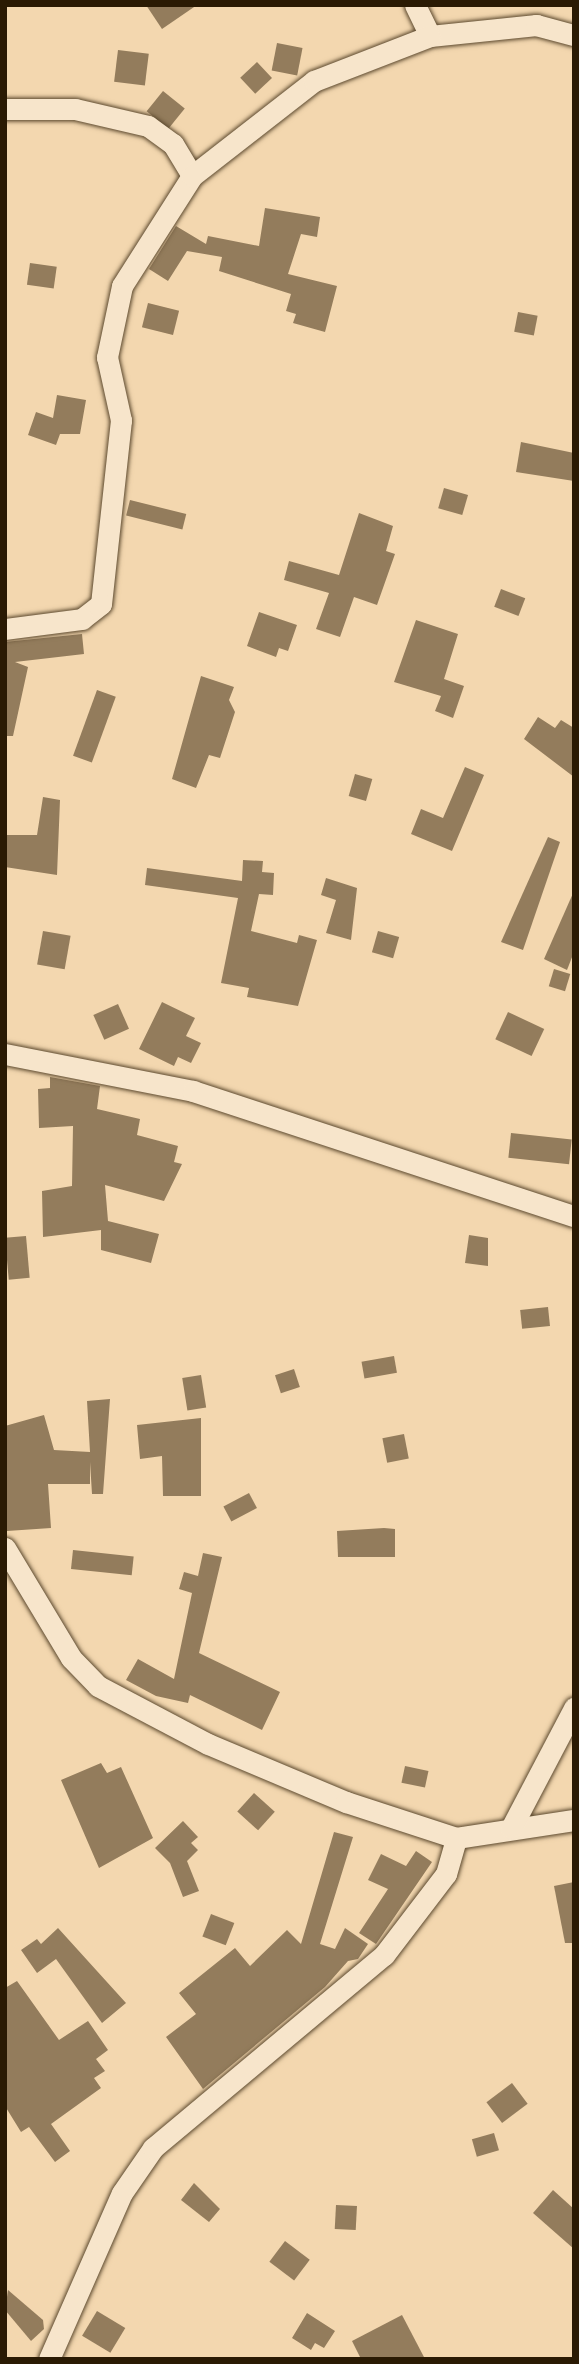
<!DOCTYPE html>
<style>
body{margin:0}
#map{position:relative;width:579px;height:2364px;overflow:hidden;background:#f3d7af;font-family:"IM FELL English",serif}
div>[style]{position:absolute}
.building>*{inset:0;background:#937c5c;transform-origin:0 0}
.roads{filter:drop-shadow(0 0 2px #5c492e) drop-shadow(0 0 2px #5c492e)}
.street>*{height:21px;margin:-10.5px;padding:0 10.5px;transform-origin:10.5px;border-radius:10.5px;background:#f7e5cb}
span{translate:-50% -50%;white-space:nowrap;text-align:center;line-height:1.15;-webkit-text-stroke:6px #f7e5cb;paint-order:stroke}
.frame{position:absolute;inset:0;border:7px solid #2a1a03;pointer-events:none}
</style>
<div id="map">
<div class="building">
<div style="clip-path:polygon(146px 5px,197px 5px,162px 29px)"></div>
<div style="left:277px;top:43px;width:26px;height:28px;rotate:11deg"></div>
<div style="left:118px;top:50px;width:31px;height:32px;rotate:7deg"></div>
<div style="left:257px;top:62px;width:22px;height:23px;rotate:47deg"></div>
<div style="left:163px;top:91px;width:28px;height:26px;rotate:39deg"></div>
<div style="clip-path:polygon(265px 208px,320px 217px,317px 237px,301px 234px,288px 274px,337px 286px,325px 332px,293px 323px,296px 314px,286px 311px,291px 294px,219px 271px,222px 257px,187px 251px,168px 281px,149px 269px,176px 226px,206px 244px,208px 236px,259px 246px)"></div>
<div style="left:30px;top:263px;width:27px;height:22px;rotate:8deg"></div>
<div style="left:148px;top:303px;width:32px;height:25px;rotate:14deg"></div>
<div style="left:518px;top:312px;width:20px;height:20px;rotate:11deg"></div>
<div style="clip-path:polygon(57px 395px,86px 400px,80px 434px,60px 434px,56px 445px,28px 435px,36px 412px,53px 418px)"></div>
<div style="clip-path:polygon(521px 442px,574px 453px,574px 481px,516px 472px)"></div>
<div style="left:444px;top:488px;width:25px;height:21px;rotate:16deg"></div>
<div style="left:130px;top:500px;width:58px;height:16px;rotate:14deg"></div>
<div style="clip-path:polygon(359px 513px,393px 526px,386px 551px,395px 554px,377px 605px,354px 597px,340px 637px,316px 629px,329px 593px,284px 580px,289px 561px,339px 575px)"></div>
<div style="left:501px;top:589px;width:26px;height:19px;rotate:21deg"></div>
<div style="clip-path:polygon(259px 612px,297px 625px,288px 651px,279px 648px,276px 657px,247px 646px)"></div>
<div style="clip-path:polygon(416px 620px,458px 634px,444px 679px,464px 686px,453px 718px,435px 711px,441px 696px,394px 682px)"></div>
<div style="clip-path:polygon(82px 634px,84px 654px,15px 662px,28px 667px,13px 736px,5px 736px,5px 642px)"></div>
<div style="clip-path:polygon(201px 676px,234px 687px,229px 700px,235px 712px,220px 758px,209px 755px,196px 788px,172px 779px)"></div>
<div style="left:97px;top:690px;width:20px;height:70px;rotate:20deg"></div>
<div style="clip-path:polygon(538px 717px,555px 728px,561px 720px,574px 728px,574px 777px,524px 739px)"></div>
<div style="clip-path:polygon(465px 767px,484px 775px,452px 851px,411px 834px,421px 809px,443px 818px)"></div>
<div style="left:355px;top:774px;width:18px;height:23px;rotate:16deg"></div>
<div style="clip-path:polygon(43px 797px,60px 800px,57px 875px,5px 867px,5px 835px,37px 835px)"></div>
<div style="clip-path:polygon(548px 837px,560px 842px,523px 950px,501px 942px)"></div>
<div style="clip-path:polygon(243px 860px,263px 861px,262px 872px,274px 873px,273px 895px,259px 894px,251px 931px,297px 943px,299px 935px,317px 940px,298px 1006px,247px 997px,249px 988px,221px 983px,238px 898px,145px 885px,147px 868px,242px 881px)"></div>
<div style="clip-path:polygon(326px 878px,357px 888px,351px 940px,326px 933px,336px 900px,321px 895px)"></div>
<div style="clip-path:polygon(574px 891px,574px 952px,567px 970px,544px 959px)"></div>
<div style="left:43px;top:931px;width:28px;height:34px;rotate:10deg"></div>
<div style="left:378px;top:931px;width:22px;height:22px;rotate:16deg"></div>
<div style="left:554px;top:969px;width:17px;height:18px;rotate:17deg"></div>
<div style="clip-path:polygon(162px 1002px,195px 1018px,186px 1036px,201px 1043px,191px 1063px,178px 1057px,174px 1066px,139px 1049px)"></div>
<div style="left:118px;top:1004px;width:27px;height:27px;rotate:66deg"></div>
<div style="left:508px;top:1012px;width:40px;height:30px;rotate:25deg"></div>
<div style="clip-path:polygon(50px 1077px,100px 1086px,97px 1109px,140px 1119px,137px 1135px,178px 1146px,174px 1162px,182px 1164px,164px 1201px,105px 1185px,108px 1221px,159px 1234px,151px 1263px,101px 1250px,101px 1230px,43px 1237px,42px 1191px,72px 1186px,73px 1126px,39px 1128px,38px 1089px,50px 1088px)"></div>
<div style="left:511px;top:1133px;width:61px;height:25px;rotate:6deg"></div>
<div style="clip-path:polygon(469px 1235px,488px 1238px,488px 1266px,465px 1263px)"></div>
<div style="left:26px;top:1236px;width:42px;height:21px;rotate:85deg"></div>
<div style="left:548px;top:1307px;width:19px;height:28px;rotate:84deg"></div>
<div style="left:394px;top:1356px;width:17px;height:33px;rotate:80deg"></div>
<div style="left:294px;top:1369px;width:19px;height:20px;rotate:72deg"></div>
<div style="left:201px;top:1375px;width:33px;height:19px;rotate:81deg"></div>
<div style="clip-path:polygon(110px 1399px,103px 1494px,92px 1494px,90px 1462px,90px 1484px,48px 1484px,51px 1528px,7px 1531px,5px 1426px,44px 1415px,54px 1450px,90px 1452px,87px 1401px)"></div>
<div style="clip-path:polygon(201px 1418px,201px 1496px,163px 1496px,162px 1456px,140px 1459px,137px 1425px)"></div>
<div style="left:404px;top:1434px;width:25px;height:22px;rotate:79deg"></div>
<div style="left:249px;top:1493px;width:17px;height:29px;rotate:62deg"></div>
<div style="clip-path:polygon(384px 1528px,395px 1529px,395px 1557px,338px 1557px,337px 1531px)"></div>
<div style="left:73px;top:1550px;width:61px;height:19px;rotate:6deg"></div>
<div style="clip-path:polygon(203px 1553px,222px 1557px,199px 1653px,280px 1692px,262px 1730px,190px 1695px,188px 1703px,156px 1696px,126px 1680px,138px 1659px,174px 1679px,192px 1593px,179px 1589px,184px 1572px,198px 1576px)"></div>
<div style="clip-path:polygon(101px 1763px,107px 1773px,121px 1767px,153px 1838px,99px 1868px,61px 1780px)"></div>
<div style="left:405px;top:1766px;width:24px;height:17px;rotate:12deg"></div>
<div style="left:254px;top:1793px;width:28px;height:25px;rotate:42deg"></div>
<div style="clip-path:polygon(183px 1821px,198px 1837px,191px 1843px,198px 1850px,187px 1861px,199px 1891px,183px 1897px,170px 1863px,155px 1848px)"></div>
<div style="clip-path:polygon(334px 1832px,353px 1837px,320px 1944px,335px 1949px,345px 1928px,368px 1944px,358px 1959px,348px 1961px,325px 1987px,203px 2089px,166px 2037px,196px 2014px,179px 1993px,235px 1948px,250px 1966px,287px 1930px,301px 1944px)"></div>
<div style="clip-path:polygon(416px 1851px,432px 1862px,376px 1944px,359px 1933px,388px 1889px,368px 1880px,381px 1854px,406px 1866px)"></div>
<div style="clip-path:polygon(574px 1882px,574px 1943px,565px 1943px,554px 1886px)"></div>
<div style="left:211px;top:1914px;width:25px;height:24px;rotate:21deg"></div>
<div style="clip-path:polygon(58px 1928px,126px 2003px,102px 2023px,56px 1959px,37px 1973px,21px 1950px,37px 1939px,41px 1944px)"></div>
<div style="clip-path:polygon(17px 1981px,59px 2040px,88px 2021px,108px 2050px,96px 2059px,105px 2071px,94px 2078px,101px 2088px,51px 2124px,70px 2151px,55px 2162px,29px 2127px,21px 2132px,5px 2106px,5px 1988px)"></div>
<div style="left:512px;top:2083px;width:26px;height:32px;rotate:53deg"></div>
<div style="left:494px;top:2133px;width:18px;height:23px;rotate:74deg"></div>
<div style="clip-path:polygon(194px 2183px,220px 2209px,209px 2222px,181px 2200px)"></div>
<div style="clip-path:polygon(553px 2190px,574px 2209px,574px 2249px,533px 2213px)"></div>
<div style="left:336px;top:2205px;width:21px;height:24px;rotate:3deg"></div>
<div style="left:285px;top:2241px;width:31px;height:26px;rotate:37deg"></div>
<div style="clip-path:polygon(8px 2290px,43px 2320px,44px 2329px,31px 2341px,5px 2310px)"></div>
<div style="left:97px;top:2311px;width:33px;height:29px;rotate:31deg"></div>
<div style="clip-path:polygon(307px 2313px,335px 2331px,324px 2348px,315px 2343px,311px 2350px,292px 2338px)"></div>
<div style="clip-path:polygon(402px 2315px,425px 2359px,361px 2359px,352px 2341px)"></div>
</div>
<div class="roads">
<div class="street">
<div style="left:415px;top:5px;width:34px;rotate:64deg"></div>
<div style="left:430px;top:36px;width:107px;rotate:-5.9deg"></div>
<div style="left:536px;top:25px;width:39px;rotate:15deg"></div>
<div style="left:5px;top:109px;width:70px"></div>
<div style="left:75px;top:109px;width:75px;rotate:13.1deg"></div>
<div style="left:148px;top:126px;width:31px;rotate:36deg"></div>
<div style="left:173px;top:144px;width:37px;rotate:59deg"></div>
<div style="left:192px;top:176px;width:130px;rotate:122.5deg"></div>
<div style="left:122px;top:286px;width:73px;rotate:101.9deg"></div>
<div style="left:107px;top:357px;width:65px;rotate:77.5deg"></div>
<div style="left:121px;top:420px;width:185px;rotate:96.2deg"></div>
<div style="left:101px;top:604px;width:24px;rotate:142deg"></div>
<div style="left:82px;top:619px;width:78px;rotate:172.6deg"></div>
<div style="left:192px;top:176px;width:155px;rotate:-37.9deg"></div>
<div style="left:314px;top:81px;width:124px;rotate:-21.2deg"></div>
<div style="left:5px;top:1054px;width:192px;rotate:11.1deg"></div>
<div style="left:193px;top:1091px;width:401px;rotate:18.2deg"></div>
<div style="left:5px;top:1548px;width:128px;rotate:59deg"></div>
<div style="left:71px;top:1658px;width:39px;rotate:46deg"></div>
<div style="left:98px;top:1686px;width:124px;rotate:27.8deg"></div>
<div style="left:208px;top:1744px;width:150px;rotate:22.8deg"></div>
<div style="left:346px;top:1802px;width:116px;rotate:18.1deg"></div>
<div style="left:456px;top:1838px;width:119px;rotate:-8.7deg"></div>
<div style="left:511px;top:1828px;width:136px;rotate:-62.3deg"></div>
<div style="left:49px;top:2359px;width:181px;rotate:-66.3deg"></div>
<div style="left:122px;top:2193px;width:55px;rotate:-55.4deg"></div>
<div style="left:153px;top:2148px;width:301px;rotate:-39.9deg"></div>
<div style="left:384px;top:1955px;width:102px;rotate:-52.6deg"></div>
<div style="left:446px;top:1874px;width:37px;rotate:-74deg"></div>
</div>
</div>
<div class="frame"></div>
</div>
